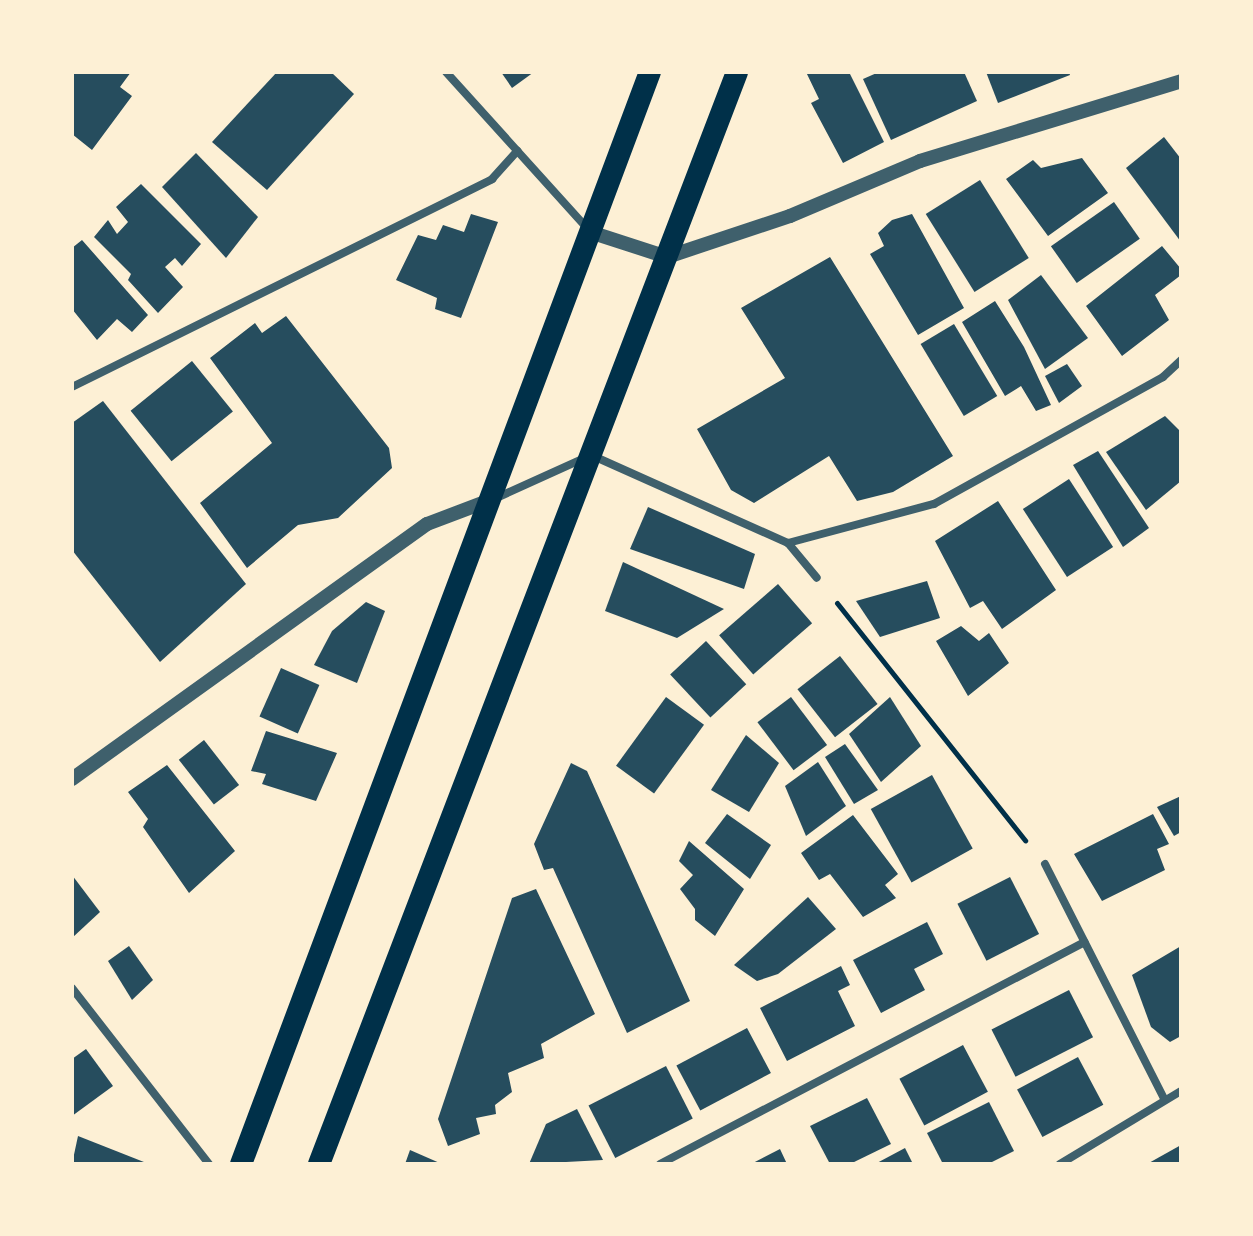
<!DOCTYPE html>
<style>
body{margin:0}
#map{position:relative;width:1253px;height:1236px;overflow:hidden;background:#fdf0d5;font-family:Barlow,sans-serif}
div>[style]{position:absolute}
.building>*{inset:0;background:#264d5e;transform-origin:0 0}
.path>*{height:5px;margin:-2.5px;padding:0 2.5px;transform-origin:2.5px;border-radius:2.5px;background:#003049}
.minor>*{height:8px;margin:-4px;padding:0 4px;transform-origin:4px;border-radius:4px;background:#3f606c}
.tertiary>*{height:14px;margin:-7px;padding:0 7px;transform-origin:7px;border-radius:7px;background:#3f606c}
.trunk>*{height:22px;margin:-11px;padding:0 11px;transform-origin:11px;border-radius:11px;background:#003049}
span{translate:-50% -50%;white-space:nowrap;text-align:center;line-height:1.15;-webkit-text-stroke:8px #fdf0d5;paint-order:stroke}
.frame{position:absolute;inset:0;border:74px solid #fdf0d5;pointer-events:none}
</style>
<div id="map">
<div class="building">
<div style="clip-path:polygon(72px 72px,131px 72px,120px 87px,132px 96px,92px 150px,72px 134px)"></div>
<div style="clip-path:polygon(277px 72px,331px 72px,354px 94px,267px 190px,212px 142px)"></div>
<div style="clip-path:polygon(501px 72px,534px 72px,512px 88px)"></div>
<div style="clip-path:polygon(806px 72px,849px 72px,884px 142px,843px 163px,811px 103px,819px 99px)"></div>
<div style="clip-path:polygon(879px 72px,964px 72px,977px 101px,891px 140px,863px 79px)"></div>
<div style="clip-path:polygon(986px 72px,1069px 72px,1070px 75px,998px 103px)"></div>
<div style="clip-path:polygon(1164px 137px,1181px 159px,1181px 242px,1126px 168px)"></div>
<div style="clip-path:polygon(196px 153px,258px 217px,226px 258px,162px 187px)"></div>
<div style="clip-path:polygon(1082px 158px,1108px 193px,1048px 236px,1006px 179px,1033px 160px,1041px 168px)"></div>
<div style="left:980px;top:180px;width:92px;height:64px;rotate:58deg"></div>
<div style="clip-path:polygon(141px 184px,201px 244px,182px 266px,175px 258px,165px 267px,183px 287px,158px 313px,128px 280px,131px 274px,94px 237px,108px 220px,117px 234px,128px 222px,116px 207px)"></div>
<div style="left:1114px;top:202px;width:45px;height:77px;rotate:55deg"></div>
<div style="clip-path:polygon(471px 214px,498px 222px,461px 318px,435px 309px,437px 298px,396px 280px,418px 235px,436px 240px,443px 225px,464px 232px)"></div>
<div style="clip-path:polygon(912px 214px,964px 308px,918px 335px,870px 254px,884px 246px,878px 233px,892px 220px)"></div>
<div style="clip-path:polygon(82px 240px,148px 315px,132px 332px,117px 319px,97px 340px,72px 309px,72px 248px)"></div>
<div style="clip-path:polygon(1162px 246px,1181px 269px,1181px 275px,1155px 295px,1169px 320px,1122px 356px,1086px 306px)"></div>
<div style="clip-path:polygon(830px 257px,953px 456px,893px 492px,857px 501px,829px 456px,754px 503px,731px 490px,697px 429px,785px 378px,741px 308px)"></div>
<div style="clip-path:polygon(1041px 275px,1088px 338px,1045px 369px,1008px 300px)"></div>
<div style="clip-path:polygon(995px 301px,1024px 347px,1051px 405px,1036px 411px,1021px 386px,1005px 396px,962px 322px)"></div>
<div style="clip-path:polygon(286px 316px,389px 448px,392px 468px,338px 518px,298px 525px,247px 568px,200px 503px,272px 443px,210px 358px,255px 323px,262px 333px)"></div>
<div style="left:954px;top:324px;width:84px;height:39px;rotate:59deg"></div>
<div style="left:192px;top:361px;width:65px;height:79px;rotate:51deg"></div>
<div style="clip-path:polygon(1067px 364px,1082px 386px,1059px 403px,1045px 376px)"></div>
<div style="clip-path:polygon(103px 401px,246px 584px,160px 662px,72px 550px,72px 423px)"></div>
<div style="clip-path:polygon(1165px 416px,1181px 432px,1181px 481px,1146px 510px,1106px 452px)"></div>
<div style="clip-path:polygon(1098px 451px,1149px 528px,1123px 547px,1073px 465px)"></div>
<div style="left:1069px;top:479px;width:81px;height:55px;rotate:57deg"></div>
<div style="clip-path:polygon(998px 501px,1056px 590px,1002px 629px,983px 601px,970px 608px,935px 541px)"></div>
<div style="clip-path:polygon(648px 507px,755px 554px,744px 589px,630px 549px)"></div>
<div style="clip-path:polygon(623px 562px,724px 609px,677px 638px,605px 611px)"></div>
<div style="clip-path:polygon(927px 581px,940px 618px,880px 637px,856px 601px)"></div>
<div style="left:778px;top:584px;width:52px;height:78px;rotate:49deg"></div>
<div style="clip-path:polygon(366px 602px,385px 611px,357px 683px,314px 665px,332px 631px)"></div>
<div style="clip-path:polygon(961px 626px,979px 641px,989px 633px,1009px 663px,968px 696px,936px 641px)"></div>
<div style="left:706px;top:641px;width:59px;height:49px;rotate:47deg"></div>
<div style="left:840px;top:656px;width:61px;height:54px;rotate:52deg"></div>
<div style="left:281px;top:668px;width:42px;height:53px;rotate:24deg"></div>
<div style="left:666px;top:697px;width:47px;height:85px;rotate:36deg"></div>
<div style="left:791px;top:697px;width:60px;height:42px;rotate:53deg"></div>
<div style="clip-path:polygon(890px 697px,921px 746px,881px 782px,849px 734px)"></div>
<div style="clip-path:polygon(266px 731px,337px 753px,316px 801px,262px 784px,266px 774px,251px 771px)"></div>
<div style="clip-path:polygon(746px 735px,779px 763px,749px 812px,711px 790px)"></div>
<div style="left:204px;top:740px;width:57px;height:32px;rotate:52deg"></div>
<div style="clip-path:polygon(845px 744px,878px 790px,854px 804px,825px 757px)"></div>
<div style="clip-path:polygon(818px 762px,846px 806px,806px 836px,785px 786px)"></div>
<div style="clip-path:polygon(571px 763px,587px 771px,690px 1001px,627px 1033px,553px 868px,544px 870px,534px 844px)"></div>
<div style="clip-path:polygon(167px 765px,235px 851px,189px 893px,143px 827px,148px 819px,128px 792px)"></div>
<div style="left:932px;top:775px;width:84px;height:70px;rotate:61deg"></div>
<div style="clip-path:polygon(1181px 796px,1181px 832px,1174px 836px,1157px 807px)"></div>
<div style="clip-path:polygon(727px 814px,771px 845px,750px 879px,705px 843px)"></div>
<div style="clip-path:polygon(1153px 814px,1169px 844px,1157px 849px,1165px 870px,1102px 901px,1074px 854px)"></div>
<div style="clip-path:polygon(853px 815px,898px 874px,885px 885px,896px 898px,863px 917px,830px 874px,819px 880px,801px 853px)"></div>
<div style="clip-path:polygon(689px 841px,744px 889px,715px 936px,695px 920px,695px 909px,680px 889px,693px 875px,679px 861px)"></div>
<div style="clip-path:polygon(72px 875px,100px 912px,72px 938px)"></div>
<div style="left:1010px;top:877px;width:64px;height:59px;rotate:63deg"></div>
<div style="clip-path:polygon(536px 889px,595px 1014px,541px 1044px,544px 1058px,508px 1073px,512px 1092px,495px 1105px,496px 1114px,476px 1118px,480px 1134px,448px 1146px,438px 1119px,512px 898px)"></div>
<div style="clip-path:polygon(808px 897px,836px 929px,778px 974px,757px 981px,734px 965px)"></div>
<div style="clip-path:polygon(927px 922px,943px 954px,914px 969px,925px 990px,881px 1013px,853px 960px)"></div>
<div style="clip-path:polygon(129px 946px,153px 980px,132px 1000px,108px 961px)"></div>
<div style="clip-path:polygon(1181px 946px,1181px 1036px,1170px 1042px,1151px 1027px,1132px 975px)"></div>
<div style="clip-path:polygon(841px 966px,850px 985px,838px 991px,855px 1026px,787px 1061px,760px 1008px)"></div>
<div style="left:1069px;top:990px;width:53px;height:87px;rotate:63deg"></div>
<div style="left:747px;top:1028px;width:51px;height:80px;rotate:62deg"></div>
<div style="left:963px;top:1045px;width:53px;height:72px;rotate:62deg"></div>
<div style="clip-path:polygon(86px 1049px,113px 1086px,72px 1116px,72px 1059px)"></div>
<div style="left:1078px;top:1057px;width:54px;height:69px;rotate:62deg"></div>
<div style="left:666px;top:1066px;width:59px;height:87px;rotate:63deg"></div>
<div style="clip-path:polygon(867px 1098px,891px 1144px,850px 1164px,830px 1164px,810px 1126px)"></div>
<div style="clip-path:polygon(989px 1102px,1014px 1151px,988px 1164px,943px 1164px,927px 1133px)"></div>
<div style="clip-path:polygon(577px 1109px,603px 1160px,529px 1164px,546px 1124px)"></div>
<div style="clip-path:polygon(78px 1136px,149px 1164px,72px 1164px)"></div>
<div style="clip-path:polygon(1181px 1145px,1181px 1164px,1147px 1164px)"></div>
<div style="clip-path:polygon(905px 1148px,913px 1164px,875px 1164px)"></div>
<div style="clip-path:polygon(780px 1149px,787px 1164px,751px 1164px)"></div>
<div style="clip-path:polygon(410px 1150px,442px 1164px,405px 1164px)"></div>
</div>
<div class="path">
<div style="left:837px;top:603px;width:303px;rotate:51.6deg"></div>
</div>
<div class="minor">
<div style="left:446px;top:72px;width:210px;rotate:47.9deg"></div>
<div style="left:72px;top:387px;width:469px;rotate:-26.3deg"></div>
<div style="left:492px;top:179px;width:38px;rotate:-48deg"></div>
<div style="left:494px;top:499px;width:107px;rotate:-24.4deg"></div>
<div style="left:591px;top:455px;width:216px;rotate:24.1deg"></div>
<div style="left:788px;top:543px;width:151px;rotate:-15deg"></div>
<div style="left:934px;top:504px;width:262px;rotate:-29deg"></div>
<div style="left:1163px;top:377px;width:25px;rotate:-43deg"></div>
<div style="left:788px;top:543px;width:45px;rotate:50.4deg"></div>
<div style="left:1045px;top:864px;width:263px;rotate:63.1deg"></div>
<div style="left:72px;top:988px;width:223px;rotate:52.1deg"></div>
<div style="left:660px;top:1164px;width:479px;rotate:-27.6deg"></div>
<div style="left:1060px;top:1164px;width:141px;rotate:-31.1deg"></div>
</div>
<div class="tertiary">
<div style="left:590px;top:232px;width:81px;rotate:18deg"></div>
<div style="left:667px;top:257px;width:130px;rotate:-18.4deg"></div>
<div style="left:790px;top:216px;width:141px;rotate:-22.9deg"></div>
<div style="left:920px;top:161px;width:273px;rotate:-17deg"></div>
<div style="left:72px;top:779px;width:437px;rotate:-35.7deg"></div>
<div style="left:427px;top:524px;width:71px;rotate:-20.7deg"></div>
</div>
<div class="trunk">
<div style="left:241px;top:1164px;width:1166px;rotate:-69.47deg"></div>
<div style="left:319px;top:1164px;width:1169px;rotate:-69.05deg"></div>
</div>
<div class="frame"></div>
</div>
